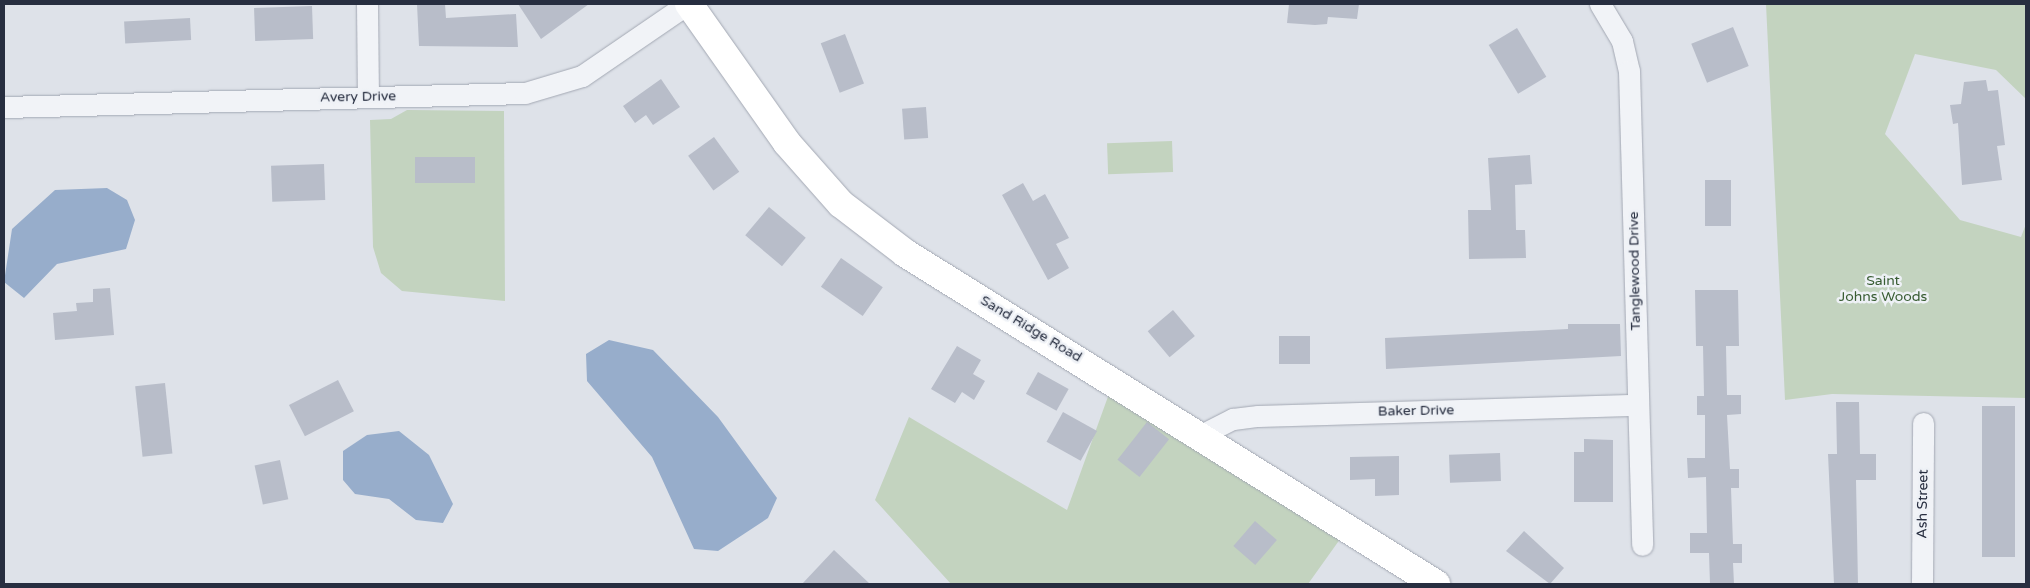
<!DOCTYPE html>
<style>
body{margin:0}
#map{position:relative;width:2030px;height:588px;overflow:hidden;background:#dee2e9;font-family:"Varela Round",sans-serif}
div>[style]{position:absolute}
.green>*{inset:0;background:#c3d3bf;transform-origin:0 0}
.water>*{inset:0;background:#97adcb}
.building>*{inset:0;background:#b8bdc9;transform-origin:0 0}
.roads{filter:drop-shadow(0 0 1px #a3a8b3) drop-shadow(0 0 1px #a3a8b3)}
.street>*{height:21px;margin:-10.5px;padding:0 10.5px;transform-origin:10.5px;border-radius:10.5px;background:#f1f3f7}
.secondary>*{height:28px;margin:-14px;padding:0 14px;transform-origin:14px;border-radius:14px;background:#fff}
span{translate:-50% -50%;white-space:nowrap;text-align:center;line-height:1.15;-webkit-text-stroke:5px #eef1f6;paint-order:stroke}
.street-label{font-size:14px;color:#272e40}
.park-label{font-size:14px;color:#395d33}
.frame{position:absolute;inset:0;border:5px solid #272e40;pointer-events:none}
</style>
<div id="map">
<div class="green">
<div style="clip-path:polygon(1766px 4px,2026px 4px,2026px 99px,1996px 70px,1915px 54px,1885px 134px,1960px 220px,2021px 237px,2026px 224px,2026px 398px,1832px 394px,1785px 400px)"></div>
<div style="clip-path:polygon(407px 110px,504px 111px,505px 301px,402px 291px,381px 273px,373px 247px,370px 120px,391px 119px)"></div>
<div style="left:1172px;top:141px;width:31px;height:65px;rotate:88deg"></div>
<div style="clip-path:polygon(1114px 380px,1348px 528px,1308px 584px,951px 584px,875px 500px,909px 417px,1067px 510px)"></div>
</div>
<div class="water">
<div style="clip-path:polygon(107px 188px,127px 200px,135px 220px,126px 249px,57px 264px,24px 298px,4px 282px,12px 229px,55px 190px)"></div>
<div style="clip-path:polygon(609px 340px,653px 350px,718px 417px,777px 498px,768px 518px,718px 551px,694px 549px,652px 457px,587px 381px,586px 354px)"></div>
<div style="clip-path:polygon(399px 431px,429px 455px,453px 504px,443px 523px,416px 520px,389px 499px,355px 494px,343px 480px,343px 451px,367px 435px)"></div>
</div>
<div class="building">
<div style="clip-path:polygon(417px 4px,445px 4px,446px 18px,516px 14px,518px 47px,419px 46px)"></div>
<div style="clip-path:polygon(518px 4px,589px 4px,541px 39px)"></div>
<div style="clip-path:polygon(1289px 4px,1359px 4px,1357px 19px,1328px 17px,1327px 24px,1315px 25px,1287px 23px)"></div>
<div style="left:312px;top:6px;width:33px;height:58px;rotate:88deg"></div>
<div style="left:190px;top:18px;width:22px;height:66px;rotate:87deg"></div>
<div style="left:1733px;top:27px;width:42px;height:45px;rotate:68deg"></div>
<div style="left:1517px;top:28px;width:57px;height:33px;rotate:59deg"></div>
<div style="left:845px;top:34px;width:53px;height:26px;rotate:69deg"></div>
<div style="clip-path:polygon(661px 79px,680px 107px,653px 125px,646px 115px,635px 123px,623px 106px)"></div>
<div style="clip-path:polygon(1986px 80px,1988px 91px,1998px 90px,2005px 145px,1997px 146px,2002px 180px,1962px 185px,1958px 123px,1953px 124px,1950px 105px,1961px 104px,1964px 82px)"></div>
<div style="left:926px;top:107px;width:31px;height:24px;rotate:86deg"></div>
<div style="left:714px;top:137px;width:43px;height:32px;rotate:54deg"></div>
<div style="clip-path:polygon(1530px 155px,1532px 184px,1515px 185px,1516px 230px,1525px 230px,1526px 258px,1469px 259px,1468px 210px,1491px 210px,1488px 158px)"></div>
<div style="left:475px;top:157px;width:26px;height:60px;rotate:90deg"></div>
<div style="left:324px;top:164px;width:36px;height:53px;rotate:88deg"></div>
<div style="left:1705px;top:180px;width:26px;height:46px"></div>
<div style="clip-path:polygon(1023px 183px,1033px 201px,1045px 194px,1069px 238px,1056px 244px,1069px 268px,1048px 280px,1002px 195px)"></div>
<div style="left:769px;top:207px;width:48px;height:37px;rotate:40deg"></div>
<div style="left:841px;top:258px;width:51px;height:35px;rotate:35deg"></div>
<div style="clip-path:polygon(110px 288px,114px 335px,55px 340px,53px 313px,77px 311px,76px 303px,93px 302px,93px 289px)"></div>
<div style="clip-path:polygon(1695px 290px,1738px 290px,1739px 346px,1726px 346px,1727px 395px,1741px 395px,1741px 414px,1727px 415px,1730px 469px,1739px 469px,1739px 488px,1731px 488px,1733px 544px,1742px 544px,1742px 563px,1733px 563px,1734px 584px,1710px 584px,1709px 553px,1690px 553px,1690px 533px,1707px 533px,1706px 477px,1688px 478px,1687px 458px,1705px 458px,1705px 415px,1697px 415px,1697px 396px,1704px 396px,1703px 346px,1696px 346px)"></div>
<div style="left:1173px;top:310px;width:34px;height:33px;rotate:50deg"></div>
<div style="clip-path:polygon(1568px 324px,1620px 324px,1621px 356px,1386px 369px,1385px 338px,1568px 329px)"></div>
<div style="left:1279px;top:336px;width:31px;height:28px"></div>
<div style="clip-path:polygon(957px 346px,981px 360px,973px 374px,985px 381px,974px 400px,962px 392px,955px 403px,931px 389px)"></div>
<div style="left:1038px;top:372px;width:35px;height:25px;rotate:29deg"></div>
<div style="left:338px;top:380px;width:35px;height:55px;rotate:63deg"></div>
<div style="left:165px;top:383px;width:71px;height:30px;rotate:84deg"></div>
<div style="clip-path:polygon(1836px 402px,1859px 402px,1860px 454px,1876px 454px,1876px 480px,1856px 480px,1858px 584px,1834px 584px,1828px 454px,1837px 454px)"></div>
<div style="left:1982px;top:406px;width:33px;height:151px"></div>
<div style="left:1063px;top:412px;width:39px;height:34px;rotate:29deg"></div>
<div style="left:1147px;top:422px;width:28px;height:48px;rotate:38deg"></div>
<div style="clip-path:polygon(1584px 439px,1613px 440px,1613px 502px,1574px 502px,1574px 452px,1584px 452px)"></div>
<div style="left:1500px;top:453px;width:28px;height:51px;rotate:88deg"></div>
<div style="clip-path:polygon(1399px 456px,1399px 495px,1375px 496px,1375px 479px,1350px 480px,1350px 457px)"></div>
<div style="left:280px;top:460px;width:40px;height:26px;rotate:78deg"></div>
<div style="left:1255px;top:521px;width:29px;height:33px;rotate:41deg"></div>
<div style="clip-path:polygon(1524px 531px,1564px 568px,1550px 584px,1506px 551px)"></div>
<div style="clip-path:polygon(834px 550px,870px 584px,802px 584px)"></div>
</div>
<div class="roads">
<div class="street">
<div style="left:367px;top:4px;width:93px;rotate:89.4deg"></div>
<div style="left:1600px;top:4px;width:43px;rotate:59.3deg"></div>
<div style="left:1622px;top:41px;width:31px;rotate:77deg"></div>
<div style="left:1629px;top:71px;width:474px;rotate:88.4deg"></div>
<div style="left:4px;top:107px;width:521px;rotate:-1.54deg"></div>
<div style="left:525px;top:93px;width:59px;rotate:-16.6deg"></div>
<div style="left:582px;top:76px;width:127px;rotate:-34.4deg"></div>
<div style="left:1199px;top:436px;width:38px;rotate:-27deg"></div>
<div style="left:1233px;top:419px;width:25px;rotate:-7deg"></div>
<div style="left:1258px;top:416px;width:380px;rotate:-1.7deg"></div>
<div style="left:1922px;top:584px;width:161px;rotate:-89.6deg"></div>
</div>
<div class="secondary">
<div style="left:689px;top:4px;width:170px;rotate:54.8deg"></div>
<div style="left:787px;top:143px;width:81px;rotate:48.5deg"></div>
<div style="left:841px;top:204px;width:81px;rotate:37.4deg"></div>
<div style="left:905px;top:253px;width:626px;rotate:31.94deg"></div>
</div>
</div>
<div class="street-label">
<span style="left:358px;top:97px;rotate:-1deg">Avery Drive</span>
<span style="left:1635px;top:271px;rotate:-91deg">Tanglewood Drive</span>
<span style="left:1031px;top:329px;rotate:31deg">Sand Ridge Road</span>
<span style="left:1416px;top:411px;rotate:-1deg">Baker Drive</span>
<span style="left:1923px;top:504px;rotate:-89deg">Ash Street</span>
</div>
<div class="park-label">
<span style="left:1883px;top:289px">Saint<br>Johns Woods</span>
</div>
<div class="frame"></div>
</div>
